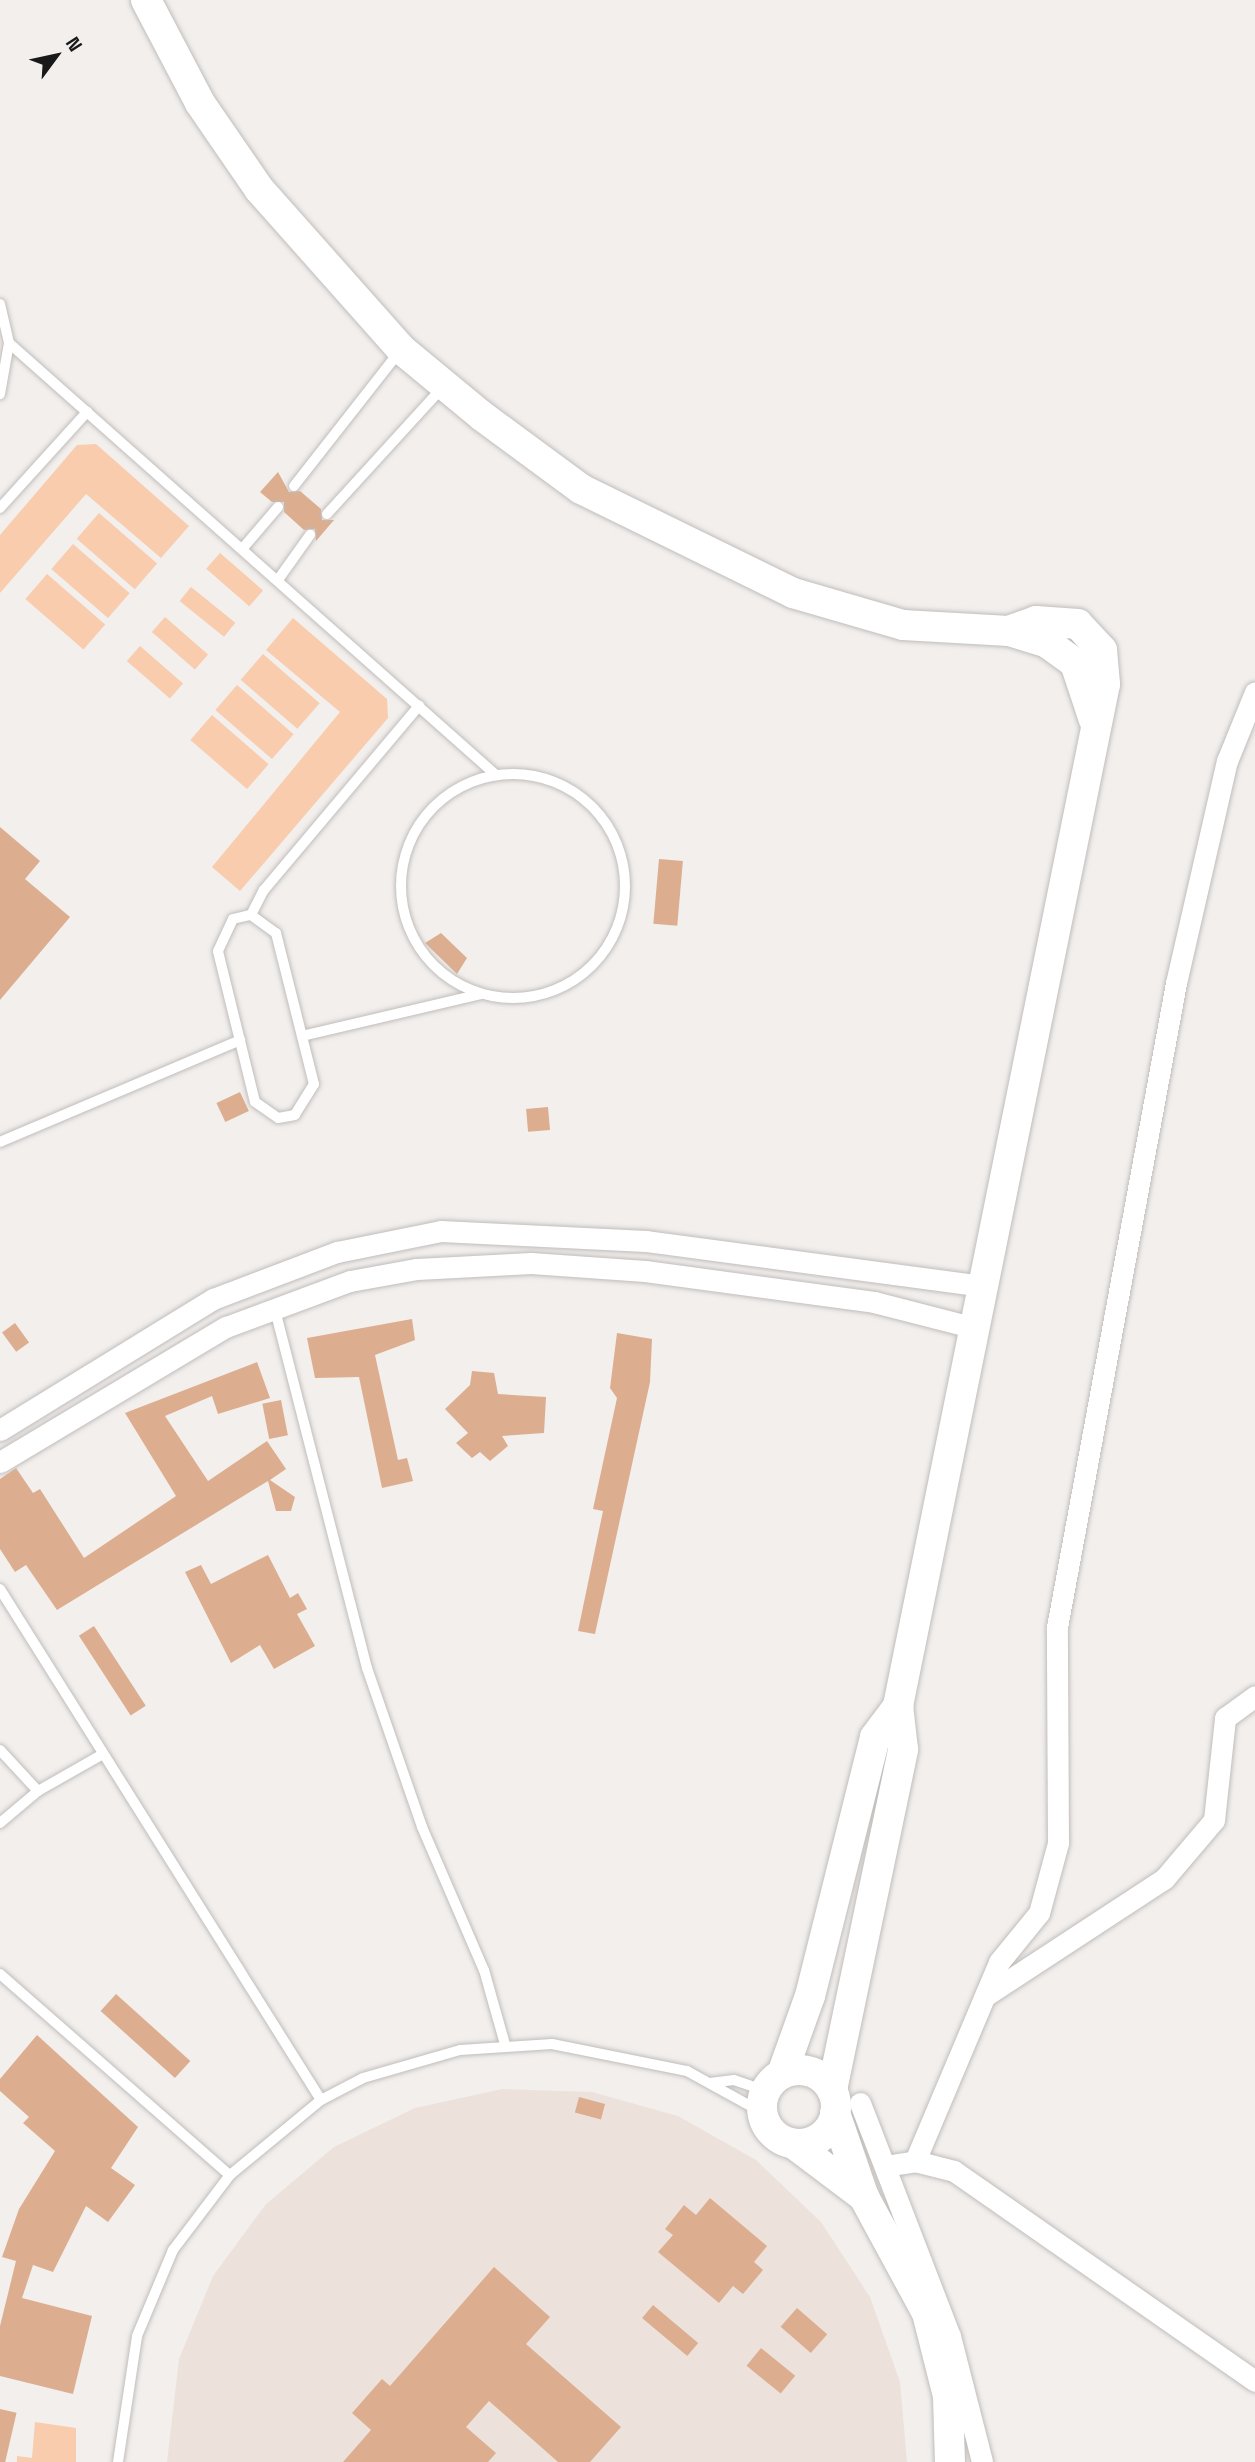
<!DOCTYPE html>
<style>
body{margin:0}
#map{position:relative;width:1255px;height:2462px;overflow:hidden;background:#f2efed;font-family:"Space Grotesk",sans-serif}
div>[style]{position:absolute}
.built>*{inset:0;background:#ece2db}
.green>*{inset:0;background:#f9ccad;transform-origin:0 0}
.building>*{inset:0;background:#dcae8f;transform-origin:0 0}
.roads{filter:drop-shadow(0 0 2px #c0bdbb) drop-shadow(0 0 2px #c0bdbb)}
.service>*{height:10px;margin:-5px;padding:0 5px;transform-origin:5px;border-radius:5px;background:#fff}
.service>.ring{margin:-5px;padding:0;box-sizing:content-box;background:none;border:10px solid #fff;border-radius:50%}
.minor>*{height:21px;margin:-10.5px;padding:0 10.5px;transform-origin:10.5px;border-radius:10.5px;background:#fff}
.secondary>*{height:30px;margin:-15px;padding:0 15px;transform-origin:15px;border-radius:15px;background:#fff}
.secondary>.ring{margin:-15px;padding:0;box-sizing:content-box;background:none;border:30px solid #fff;border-radius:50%}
span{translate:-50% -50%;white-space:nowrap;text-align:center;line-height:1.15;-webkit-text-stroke:7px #f2efed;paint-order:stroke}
.north{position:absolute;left:21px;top:21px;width:70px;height:70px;-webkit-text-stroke:5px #f2efed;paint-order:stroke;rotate:57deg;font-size:19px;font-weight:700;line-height:28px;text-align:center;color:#1a1919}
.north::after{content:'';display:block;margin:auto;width:24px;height:32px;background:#1a1919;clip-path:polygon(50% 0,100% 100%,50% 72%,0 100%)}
</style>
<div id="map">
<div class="built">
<div style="clip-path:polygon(502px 2089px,592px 2092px,678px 2116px,756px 2160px,821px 2222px,870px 2297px,900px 2382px,907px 2462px,167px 2462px,179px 2359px,213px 2276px,266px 2204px,334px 2147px,415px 2108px)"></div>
</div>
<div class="green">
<div style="clip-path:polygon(96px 444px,189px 526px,161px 558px,86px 494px,0 593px,0 535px,77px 445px)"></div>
<div style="left:99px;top:513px;width:77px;height:34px;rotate:41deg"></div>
<div style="left:73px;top:544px;width:75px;height:33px;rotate:41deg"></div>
<div style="left:220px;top:553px;width:57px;height:21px;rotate:41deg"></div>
<div style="left:47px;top:574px;width:77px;height:33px;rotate:41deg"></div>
<div style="left:191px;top:587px;width:57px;height:18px;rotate:39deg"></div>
<div style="left:165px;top:617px;width:57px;height:20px;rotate:41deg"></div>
<div style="clip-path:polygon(293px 618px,387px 699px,388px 718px,240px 891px,212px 867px,340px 712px,266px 650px)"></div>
<div style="left:140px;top:646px;width:57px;height:20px;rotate:41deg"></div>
<div style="left:263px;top:654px;width:75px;height:34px;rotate:41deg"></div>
<div style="left:237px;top:685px;width:75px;height:33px;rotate:41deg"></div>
<div style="left:212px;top:715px;width:75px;height:33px;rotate:41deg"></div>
<div style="clip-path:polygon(35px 2422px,76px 2428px,76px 2462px,17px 2462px,17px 2456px,32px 2458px)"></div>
</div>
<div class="building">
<div style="clip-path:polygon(278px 472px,289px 492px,300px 491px,321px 509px,322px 520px,334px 520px,316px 541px,315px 529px,304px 530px,284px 512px,284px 502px,272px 502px,260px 492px)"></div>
<div style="clip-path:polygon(0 827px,40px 861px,25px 879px,70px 917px,0 1000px)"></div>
<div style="left:659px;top:859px;width:24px;height:65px;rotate:5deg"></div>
<div style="clip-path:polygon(441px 933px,467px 958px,457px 974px,425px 943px)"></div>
<div style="left:240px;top:1092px;width:21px;height:26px;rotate:65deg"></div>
<div style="left:548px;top:1107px;width:23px;height:22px;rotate:85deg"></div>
<div style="clip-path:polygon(412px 1319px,415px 1340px,375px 1355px,398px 1460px,407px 1458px,413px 1481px,382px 1488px,359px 1377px,315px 1378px,307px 1338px)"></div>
<div style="left:15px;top:1323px;width:24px;height:16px;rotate:54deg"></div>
<div style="clip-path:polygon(617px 1333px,652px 1339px,650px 1382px,595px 1634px,578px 1631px,603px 1511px,593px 1509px,617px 1398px,610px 1388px)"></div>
<div style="clip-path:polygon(257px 1362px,270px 1398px,218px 1414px,212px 1396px,165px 1416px,208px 1481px,267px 1441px,286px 1469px,270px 1480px,295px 1497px,291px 1511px,276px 1511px,268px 1481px,57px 1610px,26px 1565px,15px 1572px,0 1549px,0 1479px,16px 1468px,33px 1493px,40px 1489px,84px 1558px,176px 1496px,125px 1413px)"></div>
<div style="clip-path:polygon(472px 1371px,494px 1373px,498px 1394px,546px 1397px,544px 1433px,502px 1436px,508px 1446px,490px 1461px,480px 1452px,472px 1458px,456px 1443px,468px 1433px,445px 1409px,470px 1385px)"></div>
<div style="left:281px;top:1400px;width:36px;height:19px;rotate:79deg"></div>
<div style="clip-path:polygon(268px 1555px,290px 1598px,298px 1593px,307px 1609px,297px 1614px,315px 1646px,274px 1669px,260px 1645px,231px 1663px,185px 1572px,201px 1565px,211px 1584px)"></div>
<div style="left:94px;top:1626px;width:95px;height:18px;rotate:57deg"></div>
<div style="left:116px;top:1994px;width:100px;height:23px;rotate:42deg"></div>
<div style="clip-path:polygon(37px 2035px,138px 2127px,111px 2168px,135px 2185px,108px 2222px,86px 2206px,53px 2272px,33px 2265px,22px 2298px,92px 2316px,73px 2394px,0 2376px,0 2326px,16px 2261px,2px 2257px,19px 2209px,55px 2151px,23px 2123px,29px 2117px,0 2091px,0 2079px)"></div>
<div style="left:579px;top:2097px;width:27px;height:16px;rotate:15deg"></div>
<div style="clip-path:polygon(710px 2198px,767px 2246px,754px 2262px,763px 2270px,743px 2294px,733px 2286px,719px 2303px,658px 2252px,673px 2235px,665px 2229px,684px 2205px,696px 2215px)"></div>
<div style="clip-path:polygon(494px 2267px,550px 2317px,526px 2344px,621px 2427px,590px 2462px,558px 2462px,489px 2401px,466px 2427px,496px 2453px,488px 2462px,343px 2462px,371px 2430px,352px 2413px,382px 2379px,390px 2386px)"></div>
<div style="left:653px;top:2305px;width:59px;height:17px;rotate:40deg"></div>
<div style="left:797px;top:2308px;width:40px;height:25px;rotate:41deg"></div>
<div style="left:761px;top:2348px;width:44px;height:23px;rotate:39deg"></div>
<div style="left:0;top:2409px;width:17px;height:53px;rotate:13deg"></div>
</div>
<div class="roads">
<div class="service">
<div style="left:0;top:304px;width:40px;rotate:77deg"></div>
<div style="left:9px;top:343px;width:52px;rotate:100deg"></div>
<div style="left:9px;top:343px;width:651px;rotate:41.58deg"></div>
<div style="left:294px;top:486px;width:172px;rotate:-51.9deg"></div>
<div style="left:0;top:508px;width:130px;rotate:-47.8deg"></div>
<div style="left:327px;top:514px;width:172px;rotate:-47.6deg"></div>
<div style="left:243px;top:548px;width:54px;rotate:-49.5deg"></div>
<div style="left:280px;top:577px;width:52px;rotate:-54.5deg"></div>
<div class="ring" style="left:401px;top:774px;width:214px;height:214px"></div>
<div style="left:251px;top:915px;width:31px;rotate:36deg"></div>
<div style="left:276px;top:933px;width:156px;rotate:75.9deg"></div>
<div style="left:314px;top:1084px;width:36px;rotate:122deg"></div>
<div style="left:295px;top:1115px;width:17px;rotate:170deg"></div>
<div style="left:278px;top:1118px;width:28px;rotate:-145deg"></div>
<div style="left:255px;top:1102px;width:155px;rotate:-103.8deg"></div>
<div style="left:218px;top:951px;width:35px;rotate:-65deg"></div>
<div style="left:233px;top:919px;width:18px;rotate:-13deg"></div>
<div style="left:251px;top:915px;width:28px;rotate:-63deg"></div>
<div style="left:264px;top:890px;width:241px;rotate:-49.9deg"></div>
<div style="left:302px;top:1036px;width:184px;rotate:-13.2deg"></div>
<div style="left:0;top:1142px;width:261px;rotate:-23deg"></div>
<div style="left:274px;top:1306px;width:374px;rotate:75.6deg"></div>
<div style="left:367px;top:1668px;width:168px;rotate:70.9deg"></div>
<div style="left:422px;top:1827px;width:156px;rotate:66.6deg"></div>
<div style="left:484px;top:1970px;width:77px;rotate:74.2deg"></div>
<div style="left:0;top:1589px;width:603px;rotate:57.86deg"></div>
<div style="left:0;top:1750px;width:56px;rotate:47.2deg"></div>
<div style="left:0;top:1823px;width:50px;rotate:-40.1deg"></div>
<div style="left:38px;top:1791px;width:75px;rotate:-29.6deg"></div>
<div style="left:0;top:1974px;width:305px;rotate:41.2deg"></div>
<div style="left:710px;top:2083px;width:24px;rotate:-7deg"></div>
<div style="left:734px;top:2080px;width:34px;rotate:19deg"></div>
<div style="left:118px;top:2462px;width:127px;rotate:-81.4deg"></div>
<div style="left:137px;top:2336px;width:93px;rotate:-67.3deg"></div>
<div style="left:173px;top:2250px;width:94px;rotate:-52.8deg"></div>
<div style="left:230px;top:2175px;width:118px;rotate:-39.5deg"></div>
<div style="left:321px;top:2100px;width:47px;rotate:-27.6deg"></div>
<div style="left:363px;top:2078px;width:101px;rotate:-16.1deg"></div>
<div style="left:460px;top:2050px;width:92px;rotate:-3.7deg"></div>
<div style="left:552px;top:2044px;width:138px;rotate:11.3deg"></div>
<div style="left:687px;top:2071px;width:87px;rotate:28.9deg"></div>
</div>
<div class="minor">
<div style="left:0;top:1430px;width:250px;rotate:-31.6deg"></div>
<div style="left:213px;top:1299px;width:133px;rotate:-20.8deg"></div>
<div style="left:337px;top:1252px;width:106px;rotate:-11.4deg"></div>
<div style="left:441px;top:1231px;width:205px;rotate:2.8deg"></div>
<div style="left:646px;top:1241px;width:340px;rotate:7.6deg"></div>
<div style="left:0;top:1462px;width:263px;rotate:-30.9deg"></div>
<div style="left:226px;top:1327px;width:132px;rotate:-20.4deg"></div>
<div style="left:350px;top:1281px;width:68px;rotate:-10.2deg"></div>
<div style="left:417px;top:1269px;width:114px;rotate:-3deg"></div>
<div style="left:531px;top:1263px;width:114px;rotate:4deg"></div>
<div style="left:645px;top:1271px;width:231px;rotate:7.7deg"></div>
<div style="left:874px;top:1302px;width:104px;rotate:14.4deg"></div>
<div style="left:985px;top:1996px;width:214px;rotate:-33.2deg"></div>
<div style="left:1164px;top:1879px;width:77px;rotate:-49.7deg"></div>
<div style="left:1214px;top:1820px;width:103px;rotate:-83.8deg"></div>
<div style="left:1225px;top:1718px;width:37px;rotate:-36deg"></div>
<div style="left:860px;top:2103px;width:250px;rotate:68.9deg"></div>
<div style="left:950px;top:2336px;width:130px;rotate:75.7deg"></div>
<div style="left:915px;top:2161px;width:216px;rotate:-67.1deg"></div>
<div style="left:999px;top:1962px;width:63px;rotate:-50.8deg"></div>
<div style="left:1039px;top:1913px;width:73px;rotate:-74.8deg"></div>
<div style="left:1058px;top:1843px;width:216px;rotate:-90.3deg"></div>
<div style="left:1057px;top:1627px;width:655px;rotate:-79.53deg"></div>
<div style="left:1176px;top:983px;width:228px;rotate:-77.1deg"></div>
<div style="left:1227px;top:761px;width:74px;rotate:-67.9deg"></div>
<div style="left:885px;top:2166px;width:30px;rotate:-9deg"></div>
<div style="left:915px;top:2161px;width:40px;rotate:14.4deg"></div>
<div style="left:954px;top:2171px;width:367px;rotate:34.9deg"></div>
</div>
<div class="secondary">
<div style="left:146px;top:0;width:116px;rotate:62.3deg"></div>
<div style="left:200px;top:103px;width:104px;rotate:55.5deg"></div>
<div style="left:259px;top:189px;width:214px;rotate:48.4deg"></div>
<div style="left:401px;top:349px;width:105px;rotate:39.6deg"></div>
<div style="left:482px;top:416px;width:123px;rotate:36.4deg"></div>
<div style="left:581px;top:489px;width:236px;rotate:26.1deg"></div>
<div style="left:793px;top:593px;width:115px;rotate:16.2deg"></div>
<div style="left:903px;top:625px;width:106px;rotate:3.2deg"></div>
<div style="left:1009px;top:631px;width:39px;rotate:17deg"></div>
<div style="left:1046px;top:642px;width:36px;rotate:36deg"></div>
<div style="left:1075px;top:663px;width:60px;rotate:71.6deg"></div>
<div class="ring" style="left:762px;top:2070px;width:44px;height:44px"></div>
<div style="left:782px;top:2074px;width:83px;rotate:-70.3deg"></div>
<div style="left:810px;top:1996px;width:267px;rotate:-75.9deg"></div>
<div style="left:875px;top:1737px;width:39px;rotate:-53deg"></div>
<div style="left:832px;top:2090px;width:348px;rotate:-78.2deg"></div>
<div style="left:903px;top:1749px;width:43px;rotate:-96.6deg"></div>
<div style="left:898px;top:1706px;width:1043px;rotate:-78.55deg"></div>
<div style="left:1105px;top:684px;width:34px;rotate:-95deg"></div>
<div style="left:1102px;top:650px;width:35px;rotate:-133deg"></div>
<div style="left:1078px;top:624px;width:42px;rotate:-175.9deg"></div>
<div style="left:1036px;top:621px;width:29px;rotate:160deg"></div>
<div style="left:835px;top:2113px;width:89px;rotate:71deg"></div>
<div style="left:864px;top:2197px;width:132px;rotate:61.5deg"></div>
<div style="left:927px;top:2313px;width:86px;rotate:75.8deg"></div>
<div style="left:948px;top:2396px;width:66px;rotate:88.3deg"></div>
<div style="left:794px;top:2144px;width:88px;rotate:37.1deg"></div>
</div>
</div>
<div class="north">N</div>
</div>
